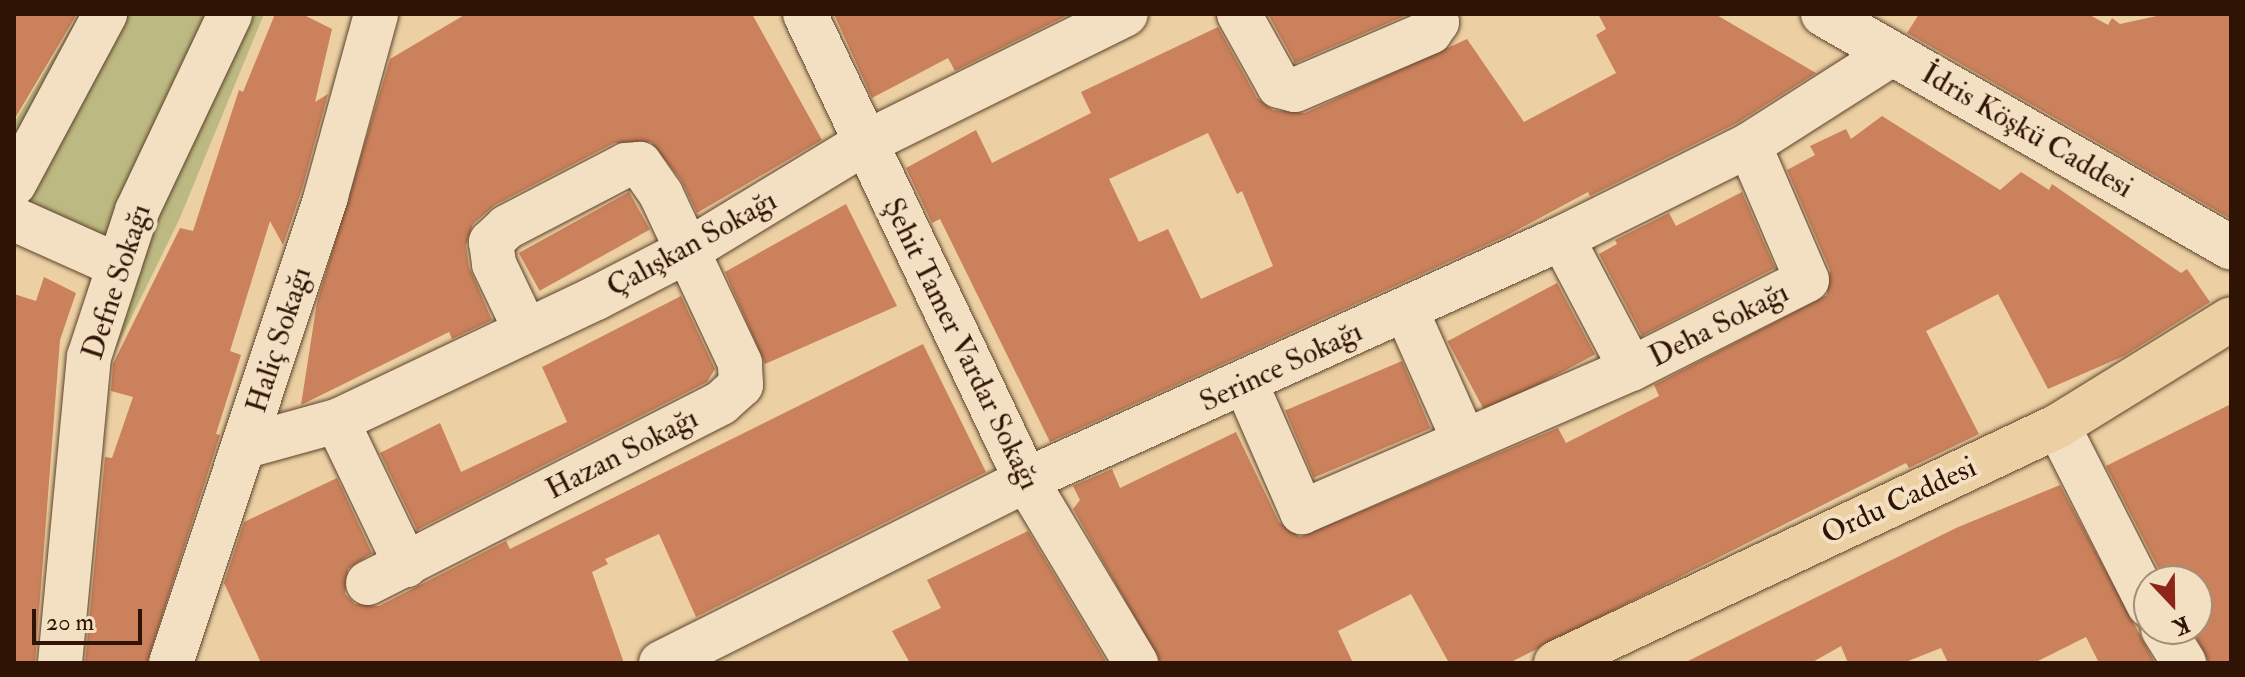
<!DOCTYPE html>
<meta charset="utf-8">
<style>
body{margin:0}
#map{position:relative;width:2245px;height:677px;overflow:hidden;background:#ecd0a3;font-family:"IM FELL Double Pica",serif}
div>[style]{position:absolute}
.green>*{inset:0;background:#bcba82}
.building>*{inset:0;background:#cb815c;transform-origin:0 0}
.roads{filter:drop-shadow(0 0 2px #5e432c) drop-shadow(0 0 2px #5e432c)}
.minor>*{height:44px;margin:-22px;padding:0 22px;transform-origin:22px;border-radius:22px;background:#f3e0c3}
.major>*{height:44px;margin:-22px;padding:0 22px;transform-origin:22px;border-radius:22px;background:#ecd0a3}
span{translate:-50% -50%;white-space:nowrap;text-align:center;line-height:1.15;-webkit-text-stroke:8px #f3e0c3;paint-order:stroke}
.street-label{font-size:30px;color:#2f1405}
.frame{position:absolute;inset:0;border:16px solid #2f1405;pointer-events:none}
.north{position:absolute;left:2133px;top:565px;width:80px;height:80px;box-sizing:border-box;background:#f3e0c3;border:2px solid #a58e77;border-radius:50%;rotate:158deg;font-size:22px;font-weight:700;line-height:32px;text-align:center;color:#2f1405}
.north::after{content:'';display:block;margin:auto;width:28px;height:36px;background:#8f2418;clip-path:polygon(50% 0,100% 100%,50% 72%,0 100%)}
.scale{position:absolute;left:32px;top:609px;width:110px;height:36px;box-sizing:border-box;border:4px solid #2f1405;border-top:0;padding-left:10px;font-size:24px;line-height:28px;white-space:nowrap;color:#2f1405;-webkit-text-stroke:6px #f3e0c3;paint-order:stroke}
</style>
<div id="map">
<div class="green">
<div style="clip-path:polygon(79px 14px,264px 14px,179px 220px,110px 361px,71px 358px,92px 268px,14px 228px,14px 123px)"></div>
</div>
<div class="building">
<div style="clip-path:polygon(14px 14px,77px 14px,14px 120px)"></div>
<div style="clip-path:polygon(275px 14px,302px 14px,332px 29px,315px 102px,328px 94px,302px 189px,283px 245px,270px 221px,230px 351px,241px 355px,216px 434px,220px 435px,147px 663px,85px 663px,105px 457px,112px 458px,133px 397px,111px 391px,113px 364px,180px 228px,193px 231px,239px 90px,243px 92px)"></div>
<div style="clip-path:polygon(466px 14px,752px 14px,822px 140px,697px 213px,681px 180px,651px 142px,614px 143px,495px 205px,473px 224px,466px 245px,469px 267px,492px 320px,452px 339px,449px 332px,301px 405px,317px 302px,390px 59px)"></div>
<div style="clip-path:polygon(834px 14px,1070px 14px,955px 71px,948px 58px,872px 98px)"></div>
<div style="clip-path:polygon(1268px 14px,1409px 14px,1295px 63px)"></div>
<div style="clip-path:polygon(evenodd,1598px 14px,1715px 14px,1816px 73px,1737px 123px,1590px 196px,1588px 192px,1508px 235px,1050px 442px,940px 219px,932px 223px,906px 168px,976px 130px,992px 163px,1091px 113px,1081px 92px,1218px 27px,1257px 98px,1273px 110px,1305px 113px,1467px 39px,1524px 122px,1616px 73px,1596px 35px,1606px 29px,1598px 14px,1208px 133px,1237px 194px,1242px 191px,1273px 266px,1201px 299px,1168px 229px,1139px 242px,1109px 179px,1208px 133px)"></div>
<div style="clip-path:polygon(1919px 14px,2088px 14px,2108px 25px,2112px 18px,2120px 24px,2166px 14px,2231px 14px,2231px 219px,1907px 33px)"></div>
<div style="clip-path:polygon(1882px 116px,2000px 190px,2021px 172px,2049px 190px,2052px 184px,2181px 273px,2187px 269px,2210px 302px,2124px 356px,2048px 389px,1998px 294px,1926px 331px,1979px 434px,1909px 468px,1906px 463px,1509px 663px,1449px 663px,1411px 594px,1338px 631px,1353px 663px,1161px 663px,1073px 509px,1080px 500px,1073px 486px,1112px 469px,1120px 488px,1236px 432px,1279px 522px,1300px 537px,1558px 428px,1566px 443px,1659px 396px,1654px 385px,1827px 295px,1830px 270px,1787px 170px,1815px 155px,1810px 146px,1846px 129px,1851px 139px)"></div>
<div style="left:629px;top:192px;width:43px;height:126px;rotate:61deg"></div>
<div style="clip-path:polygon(1742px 192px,1775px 268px,1642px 336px,1599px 254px,1617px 244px,1615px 240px,1669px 213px,1676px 226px)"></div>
<div style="clip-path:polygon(846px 204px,897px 306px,765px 364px,725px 272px)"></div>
<div style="clip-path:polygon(44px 277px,76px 293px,60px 340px,35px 663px,14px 663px,14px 294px,36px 301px)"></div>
<div style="left:1557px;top:283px;width:81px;height:124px;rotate:62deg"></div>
<div style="clip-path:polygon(681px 296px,715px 369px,707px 382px,417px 530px,380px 453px,440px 423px,461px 472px,567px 422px,542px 367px)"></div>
<div style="clip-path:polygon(923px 344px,986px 472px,696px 617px,659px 534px,605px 559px,608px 564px,592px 572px,624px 663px,261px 663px,224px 583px,244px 522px,337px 478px,372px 553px,348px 569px,345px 594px,355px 604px,379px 606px,506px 541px,510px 549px)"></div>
<div style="left:1402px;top:361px;width:73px;height:127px;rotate:67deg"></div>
<div style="clip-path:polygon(2231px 404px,2231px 663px,2209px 663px,2192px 629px,2197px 629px,2197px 581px,2165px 581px,2106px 466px)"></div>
<div style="clip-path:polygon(2060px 485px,2155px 663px,2099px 663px,2086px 637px,2034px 663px,1948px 663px,1941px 648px,1903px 663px,1848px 663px,1841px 646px,1811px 663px,1684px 663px,1956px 528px)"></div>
<div style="clip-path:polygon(1028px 531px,1107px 663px,910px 663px,892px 631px,941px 608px,927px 580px)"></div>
</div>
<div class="roads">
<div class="minor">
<div style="left:805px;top:14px;width:516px;rotate:64.63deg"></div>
<div style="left:1026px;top:480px;width:214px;rotate:59deg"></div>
<div style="left:1239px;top:14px;width:82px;rotate:60.9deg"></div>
<div style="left:1279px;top:86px;width:16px;rotate:14deg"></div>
<div style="left:1295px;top:90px;width:147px;rotate:-23.2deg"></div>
<div style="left:1430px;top:32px;width:12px;rotate:-55deg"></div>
<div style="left:1437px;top:22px;width:9px;rotate:-111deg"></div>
<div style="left:1823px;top:14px;width:470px;rotate:29.8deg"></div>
<div style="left:14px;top:184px;width:193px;rotate:-61.8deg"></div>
<div style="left:14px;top:219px;width:115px;rotate:24.1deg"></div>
<div style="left:1562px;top:238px;width:148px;rotate:62.2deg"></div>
<div style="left:1631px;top:369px;width:197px;rotate:-26.8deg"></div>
<div style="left:1807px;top:280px;width:147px;rotate:-113.2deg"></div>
<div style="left:1406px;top:310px;width:140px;rotate:66deg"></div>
<div style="left:1246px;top:384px;width:140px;rotate:66.4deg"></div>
<div style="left:1302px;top:512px;width:359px;rotate:-23.5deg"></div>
<div style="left:337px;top:421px;width:160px;rotate:64.4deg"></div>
<div style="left:2058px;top:426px;width:201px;rotate:63.1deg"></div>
<div style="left:246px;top:446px;width:94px;rotate:-15.4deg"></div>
<div style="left:337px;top:421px;width:287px;rotate:-25.4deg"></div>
<div style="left:596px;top:298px;width:102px;rotate:-27.3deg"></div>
<div style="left:687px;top:251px;width:206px;rotate:-31.3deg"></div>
<div style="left:863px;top:144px;width:293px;rotate:-26.3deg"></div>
<div style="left:368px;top:583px;width:396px;rotate:-27deg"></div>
<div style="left:721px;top:403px;width:27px;rotate:-42deg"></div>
<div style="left:741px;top:385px;width:22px;rotate:-93deg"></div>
<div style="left:740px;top:363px;width:187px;rotate:-115.1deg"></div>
<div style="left:661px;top:194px;width:37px;rotate:-125deg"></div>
<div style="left:640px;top:164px;width:14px;rotate:176deg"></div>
<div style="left:626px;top:165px;width:134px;rotate:152.5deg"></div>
<div style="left:507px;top:227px;width:22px;rotate:137deg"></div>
<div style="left:491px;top:242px;width:22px;rotate:82deg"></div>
<div style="left:494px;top:264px;width:74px;rotate:64.5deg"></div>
<div style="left:2163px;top:629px;width:40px;rotate:58deg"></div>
<div style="left:60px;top:663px;width:307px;rotate:-84.6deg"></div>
<div style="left:89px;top:357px;width:154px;rotate:-71.8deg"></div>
<div style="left:137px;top:211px;width:218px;rotate:-64.7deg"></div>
<div style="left:171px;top:663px;width:492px;rotate:-71.6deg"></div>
<div style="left:326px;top:196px;width:189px;rotate:-74.6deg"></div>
<div style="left:661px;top:663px;width:408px;rotate:-26.6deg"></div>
<div style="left:1026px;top:480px;width:588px;rotate:-24.3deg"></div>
<div style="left:1562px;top:238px;width:209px;rotate:-26.4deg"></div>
<div style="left:1749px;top:145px;width:169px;rotate:-32.5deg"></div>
</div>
<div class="major">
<div style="left:1556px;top:663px;width:555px;rotate:-25.27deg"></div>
<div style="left:2058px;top:426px;width:203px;rotate:-31.7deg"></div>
</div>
</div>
<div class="street-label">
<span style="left:2027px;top:131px;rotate:30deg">İdris Köşkü Caddesi</span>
<span style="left:692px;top:244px;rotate:-29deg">Çalışkan Sokağı</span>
<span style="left:117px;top:282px;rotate:-72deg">Defne Sokağı</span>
<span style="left:1719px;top:325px;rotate:-27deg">Deha Sokağı</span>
<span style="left:279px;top:340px;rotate:-72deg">Haliç Sokağı</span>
<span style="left:961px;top:344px;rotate:64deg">Şehit Tamer Vardar Sokağı</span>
<span style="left:1281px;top:367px;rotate:-25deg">Serince Sokağı</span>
<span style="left:622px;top:454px;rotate:-27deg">Hazan Sokağı</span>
<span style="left:1899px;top:501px;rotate:-25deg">Ordu Caddesi</span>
</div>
<div class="frame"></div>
<div class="north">K</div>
<div class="scale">20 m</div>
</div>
